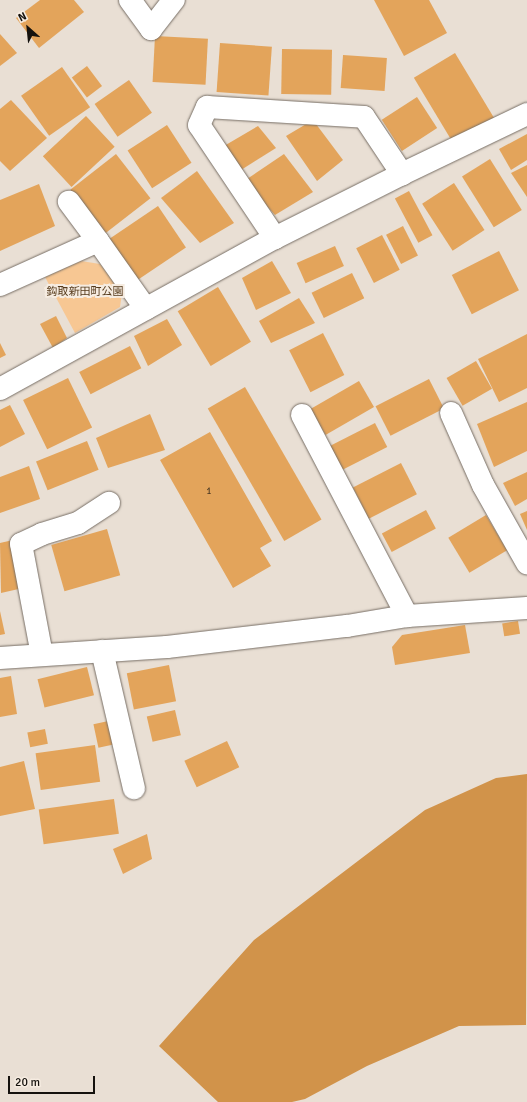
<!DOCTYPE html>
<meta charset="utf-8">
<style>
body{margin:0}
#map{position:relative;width:527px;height:1102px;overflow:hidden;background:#e9dfd4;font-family:Signika,"Noto Sans JP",sans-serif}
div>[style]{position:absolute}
.green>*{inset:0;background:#f7c793}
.forest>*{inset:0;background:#d1934a}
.building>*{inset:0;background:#e3a45b;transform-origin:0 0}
.roads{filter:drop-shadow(0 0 1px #776e65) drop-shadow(0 0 1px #776e65)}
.minor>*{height:22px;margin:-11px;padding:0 11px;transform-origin:11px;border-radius:11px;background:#fff}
span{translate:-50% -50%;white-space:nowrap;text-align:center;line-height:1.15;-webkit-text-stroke:4px #f6ece1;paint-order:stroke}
.number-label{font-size:9px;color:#483621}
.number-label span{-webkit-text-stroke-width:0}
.park-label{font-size:11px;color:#553a1b}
.north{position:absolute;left:8px;top:8px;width:40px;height:40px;-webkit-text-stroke:3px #f6ece1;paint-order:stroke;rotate:333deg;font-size:11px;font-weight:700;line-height:16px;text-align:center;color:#15120e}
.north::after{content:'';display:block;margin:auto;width:14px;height:18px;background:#15120e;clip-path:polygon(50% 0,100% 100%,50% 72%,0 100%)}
.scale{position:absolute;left:8px;top:1076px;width:87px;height:18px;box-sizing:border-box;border:2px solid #15120e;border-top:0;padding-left:5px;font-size:12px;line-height:14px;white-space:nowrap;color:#15120e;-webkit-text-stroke:3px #f6ece1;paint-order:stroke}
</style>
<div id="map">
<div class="green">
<div style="clip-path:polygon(81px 261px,100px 264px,122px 293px,120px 307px,75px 333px,45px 277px)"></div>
</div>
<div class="forest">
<div style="clip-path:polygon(527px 774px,526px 1025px,459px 1026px,367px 1066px,305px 1099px,292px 1102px,218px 1102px,159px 1046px,254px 940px,425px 810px,496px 778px)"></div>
</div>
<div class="building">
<div style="clip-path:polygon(40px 0,74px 0,84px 12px,39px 48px,16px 18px)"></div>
<div style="clip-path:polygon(374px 0,429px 0,447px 33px,404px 56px)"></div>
<div style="clip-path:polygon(0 34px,17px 53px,0 66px)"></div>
<div style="left:155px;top:36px;width:53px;height:46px;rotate:3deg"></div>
<div style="left:220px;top:43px;width:52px;height:49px;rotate:4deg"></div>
<div style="left:282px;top:49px;width:50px;height:45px;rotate:1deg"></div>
<div style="left:455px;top:53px;width:80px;height:48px;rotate:59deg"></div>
<div style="left:343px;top:55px;width:44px;height:33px;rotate:4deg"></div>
<div style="left:87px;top:66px;width:25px;height:19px;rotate:53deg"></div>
<div style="left:62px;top:67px;width:49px;height:50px;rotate:55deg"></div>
<div style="left:129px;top:80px;width:40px;height:42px;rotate:55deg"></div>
<div style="left:417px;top:97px;width:37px;height:42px;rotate:57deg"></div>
<div style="clip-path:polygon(11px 100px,47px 138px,10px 171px,0 161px,0 109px)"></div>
<div style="left:86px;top:116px;width:42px;height:59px;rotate:47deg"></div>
<div style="clip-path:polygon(313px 120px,343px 160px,317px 181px,286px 136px)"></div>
<div style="left:167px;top:125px;width:45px;height:47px;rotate:57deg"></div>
<div style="clip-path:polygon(258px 126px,276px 148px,241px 170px,224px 146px)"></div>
<div style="clip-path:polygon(527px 134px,527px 160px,511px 170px,499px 149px)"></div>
<div style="left:116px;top:154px;width:56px;height:58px;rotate:52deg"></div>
<div style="clip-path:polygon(284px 154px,313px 192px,275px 215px,244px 181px)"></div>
<div style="left:490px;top:159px;width:60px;height:33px;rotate:58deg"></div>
<div style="clip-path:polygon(527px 165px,527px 197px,511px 173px)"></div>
<div style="clip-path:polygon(197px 171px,234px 223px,200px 243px,161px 198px)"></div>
<div style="left:454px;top:183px;width:56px;height:38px;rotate:57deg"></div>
<div style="clip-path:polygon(39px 184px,55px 226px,0 251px,0 200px)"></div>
<div style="left:409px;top:191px;width:50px;height:16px;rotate:62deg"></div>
<div style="left:158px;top:206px;width:50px;height:62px;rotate:56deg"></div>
<div style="left:403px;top:226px;width:33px;height:19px;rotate:63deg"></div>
<div style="left:382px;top:235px;width:39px;height:29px;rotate:63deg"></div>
<div style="left:335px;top:246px;width:22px;height:42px;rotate:66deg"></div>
<div style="left:499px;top:251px;width:44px;height:53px;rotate:63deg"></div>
<div style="clip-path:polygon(272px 261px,291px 293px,256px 310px,242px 278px)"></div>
<div style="left:352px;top:273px;width:28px;height:45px;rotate:64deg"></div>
<div style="left:218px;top:287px;width:64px;height:47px;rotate:59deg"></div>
<div style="clip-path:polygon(299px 298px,315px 323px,271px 343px,259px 321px)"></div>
<div style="clip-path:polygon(56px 316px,67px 338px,53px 348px,40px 324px)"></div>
<div style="clip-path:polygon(167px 319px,182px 345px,148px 366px,134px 336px)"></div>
<div style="left:323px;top:333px;width:47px;height:38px;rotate:63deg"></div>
<div style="clip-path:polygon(527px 334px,527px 388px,499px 402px,478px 359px)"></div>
<div style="clip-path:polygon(0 343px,6px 355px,0 358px)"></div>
<div style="left:130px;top:346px;width:25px;height:57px;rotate:63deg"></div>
<div style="left:476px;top:361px;width:32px;height:34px;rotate:60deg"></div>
<div style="left:68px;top:378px;width:55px;height:50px;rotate:64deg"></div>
<div style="left:429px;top:379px;width:33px;height:60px;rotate:63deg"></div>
<div style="left:359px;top:381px;width:30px;height:56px;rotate:60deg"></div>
<div style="left:245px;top:387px;width:153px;height:43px;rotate:60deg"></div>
<div style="clip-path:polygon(527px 402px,527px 451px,494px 467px,477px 424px)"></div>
<div style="clip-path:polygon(10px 405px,25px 434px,0 447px,0 410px)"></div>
<div style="clip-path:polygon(150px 414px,165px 450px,108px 468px,96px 438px)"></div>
<div style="left:375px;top:423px;width:27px;height:54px;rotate:63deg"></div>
<div style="clip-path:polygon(210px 432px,272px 541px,260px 548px,271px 566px,233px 588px,160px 460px)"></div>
<div style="left:87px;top:441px;width:31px;height:55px;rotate:68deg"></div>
<div style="left:401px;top:463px;width:35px;height:54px;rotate:63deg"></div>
<div style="clip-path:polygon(29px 466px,40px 499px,0 513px,0 477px)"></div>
<div style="clip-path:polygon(527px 472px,527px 499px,515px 506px,503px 483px)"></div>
<div style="left:426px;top:510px;width:21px;height:50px;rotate:62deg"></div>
<div style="clip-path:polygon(527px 511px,527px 530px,520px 514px)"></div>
<div style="left:486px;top:515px;width:41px;height:44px;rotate:59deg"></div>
<div style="left:107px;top:529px;width:48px;height:58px;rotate:74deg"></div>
<div style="clip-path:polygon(13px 540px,23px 588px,1px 593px,0 543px)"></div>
<div style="clip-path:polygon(0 611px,5px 634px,0 635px)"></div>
<div style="left:518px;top:621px;width:13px;height:16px;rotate:81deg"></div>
<div style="clip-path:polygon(465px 625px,470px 653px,395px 665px,392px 647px,402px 635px)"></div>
<div style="left:169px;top:665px;width:37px;height:43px;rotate:79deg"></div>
<div style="left:87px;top:667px;width:29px;height:51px;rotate:76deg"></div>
<div style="clip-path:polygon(11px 676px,17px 714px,0 717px,0 678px)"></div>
<div style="left:175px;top:710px;width:26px;height:29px;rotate:77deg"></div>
<div style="left:113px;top:720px;width:24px;height:20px;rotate:78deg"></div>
<div style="left:45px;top:729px;width:15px;height:18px;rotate:79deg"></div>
<div style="left:227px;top:741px;width:29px;height:47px;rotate:65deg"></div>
<div style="left:95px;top:745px;width:37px;height:60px;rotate:82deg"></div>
<div style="clip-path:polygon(24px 761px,35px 809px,0 816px,0 767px)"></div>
<div style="left:114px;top:799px;width:35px;height:76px;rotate:82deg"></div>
<div style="clip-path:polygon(147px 834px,152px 859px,123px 874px,113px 849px)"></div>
</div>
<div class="roads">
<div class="minor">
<div style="left:130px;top:0;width:36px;rotate:54deg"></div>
<div style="left:151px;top:29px;width:37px;rotate:-52deg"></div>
<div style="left:275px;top:238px;width:136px;rotate:-123.9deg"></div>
<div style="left:199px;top:125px;width:20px;rotate:-66deg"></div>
<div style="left:207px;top:107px;width:157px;rotate:3.6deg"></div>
<div style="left:364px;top:117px;width:69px;rotate:56.3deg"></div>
<div style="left:98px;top:241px;width:83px;rotate:54.8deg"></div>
<div style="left:0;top:285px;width:107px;rotate:-24.2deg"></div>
<div style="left:98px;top:241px;width:49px;rotate:-126.6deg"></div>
<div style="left:0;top:389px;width:314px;rotate:-28.8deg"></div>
<div style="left:275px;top:238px;width:142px;rotate:-26.7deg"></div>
<div style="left:402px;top:174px;width:139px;rotate:-25.6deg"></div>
<div style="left:451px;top:413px;width:79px;rotate:66deg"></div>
<div style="left:483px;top:485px;width:90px;rotate:60.6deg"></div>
<div style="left:302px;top:415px;width:227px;rotate:62.4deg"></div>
<div style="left:102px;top:651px;width:141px;rotate:76.9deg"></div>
<div style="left:42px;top:655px;width:113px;rotate:-100.7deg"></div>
<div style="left:21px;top:544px;width:23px;rotate:-25deg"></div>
<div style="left:42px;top:534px;width:38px;rotate:-17deg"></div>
<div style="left:78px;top:523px;width:37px;rotate:-33deg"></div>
<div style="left:0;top:658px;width:167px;rotate:-3.8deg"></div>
<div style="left:167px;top:647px;width:181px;rotate:-6.7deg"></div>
<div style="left:347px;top:626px;width:61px;rotate:-9.5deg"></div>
<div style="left:407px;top:616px;width:120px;rotate:-3.8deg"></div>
</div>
</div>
<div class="number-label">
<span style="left:209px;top:492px">1</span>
</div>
<div class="park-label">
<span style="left:85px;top:292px">鈎取新田町公園</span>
</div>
<div class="north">N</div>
<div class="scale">20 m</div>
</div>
